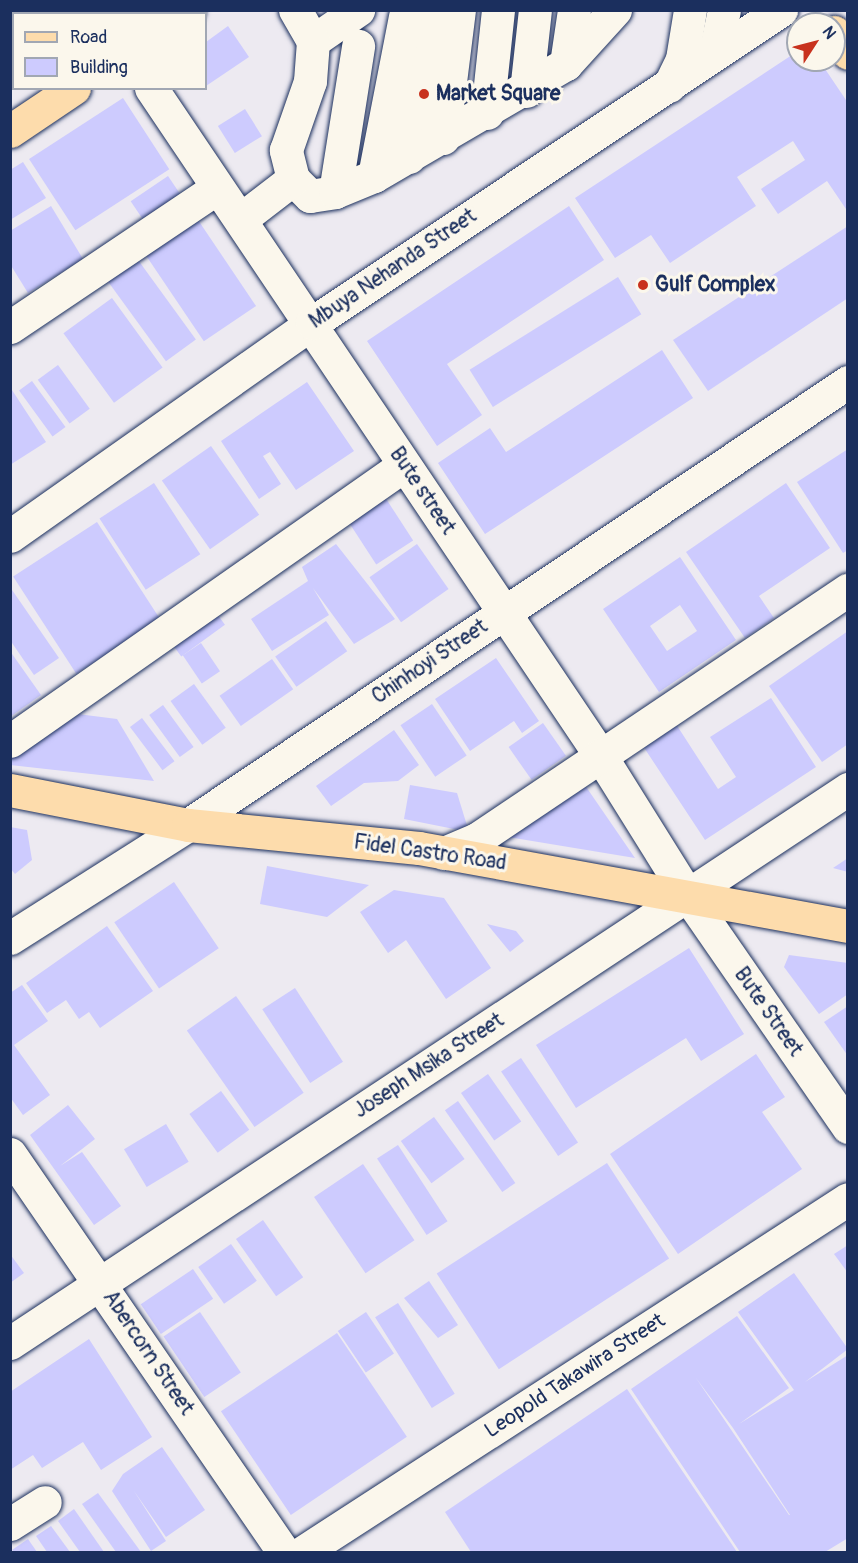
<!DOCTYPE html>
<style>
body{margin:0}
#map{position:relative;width:858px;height:1563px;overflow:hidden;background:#fbf7ec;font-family:Pangolin,sans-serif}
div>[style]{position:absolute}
.built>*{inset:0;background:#edeaf1}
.building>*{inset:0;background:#cdcbfe;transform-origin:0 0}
.roads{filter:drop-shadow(0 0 2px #1b2f5e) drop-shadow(0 0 2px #1b2f5e)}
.minor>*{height:33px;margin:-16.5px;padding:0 16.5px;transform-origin:16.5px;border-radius:16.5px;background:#fbf7ec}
.major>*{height:33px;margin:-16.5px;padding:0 16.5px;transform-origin:16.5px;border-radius:16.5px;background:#fddcac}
.dots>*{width:16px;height:16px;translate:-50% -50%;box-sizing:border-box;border:3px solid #fbf7ec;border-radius:50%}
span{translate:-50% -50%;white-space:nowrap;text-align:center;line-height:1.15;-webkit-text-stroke:6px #fbf7ec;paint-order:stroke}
.poi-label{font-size:21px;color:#1b2f5e;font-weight:700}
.left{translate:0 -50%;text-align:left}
.street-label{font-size:21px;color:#1b2f5e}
.frame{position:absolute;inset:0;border:12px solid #1b2f5e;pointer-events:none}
.legend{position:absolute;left:12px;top:12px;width:195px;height:78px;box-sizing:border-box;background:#fbf7ec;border:2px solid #a1a7b3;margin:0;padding:8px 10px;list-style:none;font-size:18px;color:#1b2f5e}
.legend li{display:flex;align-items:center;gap:12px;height:30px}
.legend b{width:30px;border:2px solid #a1a7b3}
.north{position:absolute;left:786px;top:12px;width:60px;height:60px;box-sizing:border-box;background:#fbf7ec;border:2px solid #a1a7b3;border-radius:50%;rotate:54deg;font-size:16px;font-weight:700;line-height:24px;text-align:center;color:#1b2f5e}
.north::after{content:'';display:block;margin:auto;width:21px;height:27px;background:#c8321e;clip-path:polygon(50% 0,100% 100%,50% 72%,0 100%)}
</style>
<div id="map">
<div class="built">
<div style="clip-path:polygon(evenodd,11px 11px,847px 11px,847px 1552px,11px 1552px,11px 11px,14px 14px,206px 14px,206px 88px,14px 88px,14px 14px,11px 11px,798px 24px,834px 24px,834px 60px,798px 60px,798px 24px)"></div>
</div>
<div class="building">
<div style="clip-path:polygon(10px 10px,70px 10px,72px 14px,14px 14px,10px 68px)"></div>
<div style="clip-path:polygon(228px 26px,249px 57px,206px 86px,206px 42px)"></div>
<div style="clip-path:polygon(798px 51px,798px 60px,819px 60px,848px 103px,848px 212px,827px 181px,778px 214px,761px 189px,805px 160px,793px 141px,737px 177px,756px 206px,670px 263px,651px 235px,615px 258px,575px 198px)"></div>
<div style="left:123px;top:98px;width:85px;height:112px;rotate:57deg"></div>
<div style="left:245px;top:109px;width:32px;height:32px;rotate:58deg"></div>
<div style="clip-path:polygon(23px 162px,46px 198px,10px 220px,10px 170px)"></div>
<div style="left:168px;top:176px;width:22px;height:45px;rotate:56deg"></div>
<div style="clip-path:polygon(51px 206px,83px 259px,28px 293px,10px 264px,10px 231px)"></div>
<div style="clip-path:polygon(569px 206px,604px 260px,447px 364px,482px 415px,437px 446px,367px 341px)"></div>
<div style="left:194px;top:214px;width:111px;height:63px;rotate:56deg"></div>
<div style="clip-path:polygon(848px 226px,848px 298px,708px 391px,673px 340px)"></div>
<div style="left:133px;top:253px;width:107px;height:37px;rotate:54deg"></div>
<div style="left:618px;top:277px;width:44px;height:175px;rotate:58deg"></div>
<div style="left:112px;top:298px;width:86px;height:60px;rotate:54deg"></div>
<div style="clip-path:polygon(662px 350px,693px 398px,485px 534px,438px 463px,490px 428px,506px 452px)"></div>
<div style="left:58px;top:365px;width:54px;height:25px;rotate:54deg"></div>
<div style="left:32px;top:381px;width:57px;height:16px;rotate:54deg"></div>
<div style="clip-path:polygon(307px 382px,354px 451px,296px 490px,270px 452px,263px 456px,281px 484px,259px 499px,221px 441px)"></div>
<div style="clip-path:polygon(10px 387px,46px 442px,10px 465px)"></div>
<div style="left:211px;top:446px;width:84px;height:60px;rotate:55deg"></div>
<div style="clip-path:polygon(848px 449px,848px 550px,843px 553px,797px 482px)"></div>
<div style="left:154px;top:483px;width:85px;height:65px;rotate:57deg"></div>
<div style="clip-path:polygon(786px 483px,830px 548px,759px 596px,774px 618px,745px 638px,686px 552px)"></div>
<div style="left:381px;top:491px;width:59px;height:44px;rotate:57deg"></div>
<div style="left:97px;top:522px;width:116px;height:100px;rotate:57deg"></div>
<div style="clip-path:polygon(336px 544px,395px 619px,354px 644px,313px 588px,329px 615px,272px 651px,251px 619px,308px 581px,302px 567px)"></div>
<div style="left:417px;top:544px;width:55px;height:58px;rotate:55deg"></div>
<div style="clip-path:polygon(evenodd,680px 557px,736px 640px,659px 692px,603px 609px,680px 557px,680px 605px,697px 631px,667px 651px,650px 626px,680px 605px)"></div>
<div style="clip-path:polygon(10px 587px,59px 658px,34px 675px,10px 640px)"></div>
<div style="left:212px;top:607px;width:22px;height:54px;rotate:54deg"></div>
<div style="left:326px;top:621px;width:37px;height:62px;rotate:55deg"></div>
<div style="clip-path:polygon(848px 631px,848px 744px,822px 762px,769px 686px)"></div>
<div style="left:201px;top:643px;width:34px;height:22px;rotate:56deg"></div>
<div style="clip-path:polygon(10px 651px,41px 695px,10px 717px)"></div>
<div style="clip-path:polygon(496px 658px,539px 721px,522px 733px,514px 721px,470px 751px,435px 699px)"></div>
<div style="left:272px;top:659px;width:37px;height:64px;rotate:55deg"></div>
<div style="left:194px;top:684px;width:54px;height:29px;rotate:54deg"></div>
<div style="clip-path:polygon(771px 698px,816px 767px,705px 840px,641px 743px,674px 721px,718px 789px,736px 777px,710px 737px)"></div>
<div style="left:432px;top:704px;width:62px;height:38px;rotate:56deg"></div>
<div style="left:163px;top:705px;width:52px;height:17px;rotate:54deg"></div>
<div style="clip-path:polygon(62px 712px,117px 719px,154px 781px,10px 765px,10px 749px)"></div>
<div style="left:142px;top:718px;width:54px;height:15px;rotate:53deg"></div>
<div style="left:543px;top:723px;width:40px;height:42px;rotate:55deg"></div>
<div style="clip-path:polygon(394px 730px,419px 765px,398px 781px,364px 783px,331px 806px,316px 786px)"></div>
<div style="clip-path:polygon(580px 778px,635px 858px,496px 835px)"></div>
<div style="clip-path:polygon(410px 785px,457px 793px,469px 832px,404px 819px)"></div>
<div style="clip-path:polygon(10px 827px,27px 830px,32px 860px,15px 874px,10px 868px)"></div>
<div style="clip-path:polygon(848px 858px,848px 872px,833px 868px)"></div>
<div style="clip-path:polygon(267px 866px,369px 885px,327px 917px,260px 904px)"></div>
<div style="left:174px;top:882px;width:80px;height:72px;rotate:56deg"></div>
<div style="clip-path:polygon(394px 890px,444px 898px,491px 968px,446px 999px,406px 940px,388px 953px,360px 912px)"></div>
<div style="clip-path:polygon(487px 924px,516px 931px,524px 941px,510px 952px)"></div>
<div style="clip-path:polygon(107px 926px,153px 991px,100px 1028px,89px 1012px,79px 1019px,66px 1000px,47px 1013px,26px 983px)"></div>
<div style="clip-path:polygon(689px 948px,744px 1034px,701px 1061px,686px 1038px,576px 1108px,536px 1045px)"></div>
<div style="clip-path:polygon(789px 955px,848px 963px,848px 994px,819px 1014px,784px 967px)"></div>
<div style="clip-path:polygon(22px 985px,48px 1021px,14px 1045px,50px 1095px,23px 1115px,10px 1097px,10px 993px)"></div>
<div style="left:295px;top:988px;width:88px;height:39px;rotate:57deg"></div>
<div style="left:236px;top:996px;width:118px;height:60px;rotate:55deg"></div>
<div style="clip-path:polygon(848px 1006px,848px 1056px,824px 1022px)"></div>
<div style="clip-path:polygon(756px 1054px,785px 1097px,762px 1112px,802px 1169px,678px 1254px,610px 1154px)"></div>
<div style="left:521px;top:1058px;width:102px;height:24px;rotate:56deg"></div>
<div style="left:488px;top:1074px;width:58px;height:33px;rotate:55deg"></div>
<div style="left:221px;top:1091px;width:48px;height:39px;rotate:54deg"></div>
<div style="left:458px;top:1101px;width:100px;height:16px;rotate:55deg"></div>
<div style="clip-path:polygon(68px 1105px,95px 1139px,60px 1166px,82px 1152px,121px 1206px,94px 1225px,30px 1135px)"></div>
<div style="left:434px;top:1117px;width:52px;height:41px;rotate:54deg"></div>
<div style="left:166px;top:1124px;width:44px;height:49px;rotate:59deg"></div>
<div style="left:398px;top:1145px;width:91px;height:25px;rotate:57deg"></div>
<div style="left:607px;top:1163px;width:114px;height:203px;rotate:57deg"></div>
<div style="left:363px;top:1164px;width:92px;height:59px;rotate:56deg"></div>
<div style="left:263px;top:1220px;width:70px;height:33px;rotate:55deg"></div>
<div style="left:231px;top:1244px;width:45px;height:40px;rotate:55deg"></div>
<div style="clip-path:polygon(848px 1245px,848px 1273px,834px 1254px)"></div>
<div style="clip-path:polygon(10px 1254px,24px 1273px,10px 1283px)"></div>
<div style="left:193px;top:1269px;width:36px;height:63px;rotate:56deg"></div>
<div style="clip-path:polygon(evenodd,794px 1273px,848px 1349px,805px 1382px,848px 1355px,848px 1538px,825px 1552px,740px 1552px,631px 1389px,737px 1316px,789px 1388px,739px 1424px,794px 1390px,738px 1312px,794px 1273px,696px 1378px,733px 1428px,790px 1515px,789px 1515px,696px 1378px)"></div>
<div style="clip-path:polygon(429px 1281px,458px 1325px,438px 1338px,404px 1298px)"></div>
<div style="left:398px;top:1303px;width:107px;height:27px;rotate:58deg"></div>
<div style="left:200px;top:1312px;width:73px;height:44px;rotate:56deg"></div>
<div style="left:366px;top:1312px;width:50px;height:34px;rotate:56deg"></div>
<div style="left:337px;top:1333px;width:125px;height:140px;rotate:56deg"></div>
<div style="clip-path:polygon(89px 1339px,152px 1437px,101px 1470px,83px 1442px,42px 1468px,33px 1455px,10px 1470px,10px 1392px)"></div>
<div style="clip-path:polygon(627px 1389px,737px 1552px,471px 1552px,445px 1512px)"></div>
<div style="clip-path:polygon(162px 1447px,205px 1510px,166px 1537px,134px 1491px,166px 1541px,151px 1551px,112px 1491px,123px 1474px)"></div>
<div style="clip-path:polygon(98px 1493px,141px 1552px,116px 1552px,82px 1504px)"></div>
<div style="clip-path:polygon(74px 1509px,104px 1552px,80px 1552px,58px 1521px)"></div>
<div style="clip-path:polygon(51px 1526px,70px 1552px,47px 1552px,36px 1536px)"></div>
<div style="clip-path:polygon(28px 1539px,37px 1552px,14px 1552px,12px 1550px)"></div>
</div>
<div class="roads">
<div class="minor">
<div style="left:102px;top:10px;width:4px;rotate:63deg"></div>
<div style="left:313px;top:41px;width:55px;rotate:-34.6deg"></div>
<div style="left:715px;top:53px;width:44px;rotate:-78.2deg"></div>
<div style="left:566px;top:64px;width:55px;rotate:-81.6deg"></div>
<div style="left:669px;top:86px;width:30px;rotate:-64deg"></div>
<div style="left:682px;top:59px;width:50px;rotate:-80.7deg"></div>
<div style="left:151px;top:88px;width:804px;rotate:56.05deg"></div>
<div style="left:600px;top:755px;width:166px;rotate:58deg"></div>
<div style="left:688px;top:896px;width:281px;rotate:55.3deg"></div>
<div style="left:526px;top:91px;width:81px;rotate:-83.7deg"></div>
<div style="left:487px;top:113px;width:104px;rotate:-83.9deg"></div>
<div style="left:443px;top:138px;width:129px;rotate:-82.9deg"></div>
<div style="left:409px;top:157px;width:149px;rotate:-81.1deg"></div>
<div style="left:374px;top:176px;width:163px;rotate:-79deg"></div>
<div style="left:293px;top:179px;width:24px;rotate:45deg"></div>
<div style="left:310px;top:196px;width:25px;rotate:-9deg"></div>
<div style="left:335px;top:192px;width:42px;rotate:-22.3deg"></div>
<div style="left:374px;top:176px;width:222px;rotate:-30.3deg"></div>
<div style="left:566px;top:64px;width:73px;rotate:-47.8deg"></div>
<div style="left:335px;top:192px;width:148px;rotate:-81deg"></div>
<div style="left:241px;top:219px;width:66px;rotate:-37.6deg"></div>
<div style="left:293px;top:179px;width:30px;rotate:-104deg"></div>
<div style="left:286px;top:150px;width:73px;rotate:-70.8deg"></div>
<div style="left:310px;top:81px;width:40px;rotate:-85.7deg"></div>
<div style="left:313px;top:41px;width:36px;rotate:-120deg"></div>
<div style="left:10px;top:327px;width:249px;rotate:-33.9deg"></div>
<div style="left:10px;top:536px;width:370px;rotate:-35.2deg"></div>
<div style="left:312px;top:323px;width:564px;rotate:-33.72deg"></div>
<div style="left:10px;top:741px;width:481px;rotate:-35deg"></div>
<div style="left:444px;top:853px;width:36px;rotate:-23deg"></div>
<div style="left:477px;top:839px;width:447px;rotate:-33.9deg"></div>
<div style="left:10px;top:938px;width:211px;rotate:-32.4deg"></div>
<div style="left:188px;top:825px;width:795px;rotate:-33.87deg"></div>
<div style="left:10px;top:1154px;width:483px;rotate:55.5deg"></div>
<div style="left:10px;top:1343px;width:1005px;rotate:-33.47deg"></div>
<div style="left:10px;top:1524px;width:41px;rotate:-32.2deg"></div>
<div style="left:303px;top:1552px;width:649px;rotate:-32.93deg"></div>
</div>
<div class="major">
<div style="left:184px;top:14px;width:6px;rotate:-45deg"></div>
<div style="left:834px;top:32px;width:25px;rotate:56deg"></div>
<div style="left:10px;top:131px;width:77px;rotate:-33.9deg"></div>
<div style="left:10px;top:790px;width:181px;rotate:11.1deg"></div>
<div style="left:188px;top:825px;width:232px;rotate:5.7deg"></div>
<div style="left:419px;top:848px;width:436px;rotate:10.3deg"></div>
</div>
</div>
<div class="dots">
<div style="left:424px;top:94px;background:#c8321e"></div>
<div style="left:643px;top:285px;background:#c8321e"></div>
</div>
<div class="poi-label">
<span class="left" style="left:436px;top:94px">Market Square</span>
<span class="left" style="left:655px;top:285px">Gulf Complex</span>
</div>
<div class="street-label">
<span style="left:393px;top:269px;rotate:-34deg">Mbuya Nehanda Street</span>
<span style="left:422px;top:491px;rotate:56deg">Bute street</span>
<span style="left:430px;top:662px;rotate:-34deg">Chinhoyi Street</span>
<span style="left:430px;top:853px;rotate:8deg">Fidel Castro Road</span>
<span style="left:768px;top:1012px;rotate:55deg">Bute Street</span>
<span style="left:429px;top:1066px;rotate:-33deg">Joseph Msika Street</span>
<span style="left:148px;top:1353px;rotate:56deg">Abercorn Street</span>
<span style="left:575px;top:1376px;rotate:-33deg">Leopold Takawira Street</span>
</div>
<div class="frame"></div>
<ul class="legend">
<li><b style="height:8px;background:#fddcac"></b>Road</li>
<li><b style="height:16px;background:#cdcbfe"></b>Building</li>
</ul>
<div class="north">N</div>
</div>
